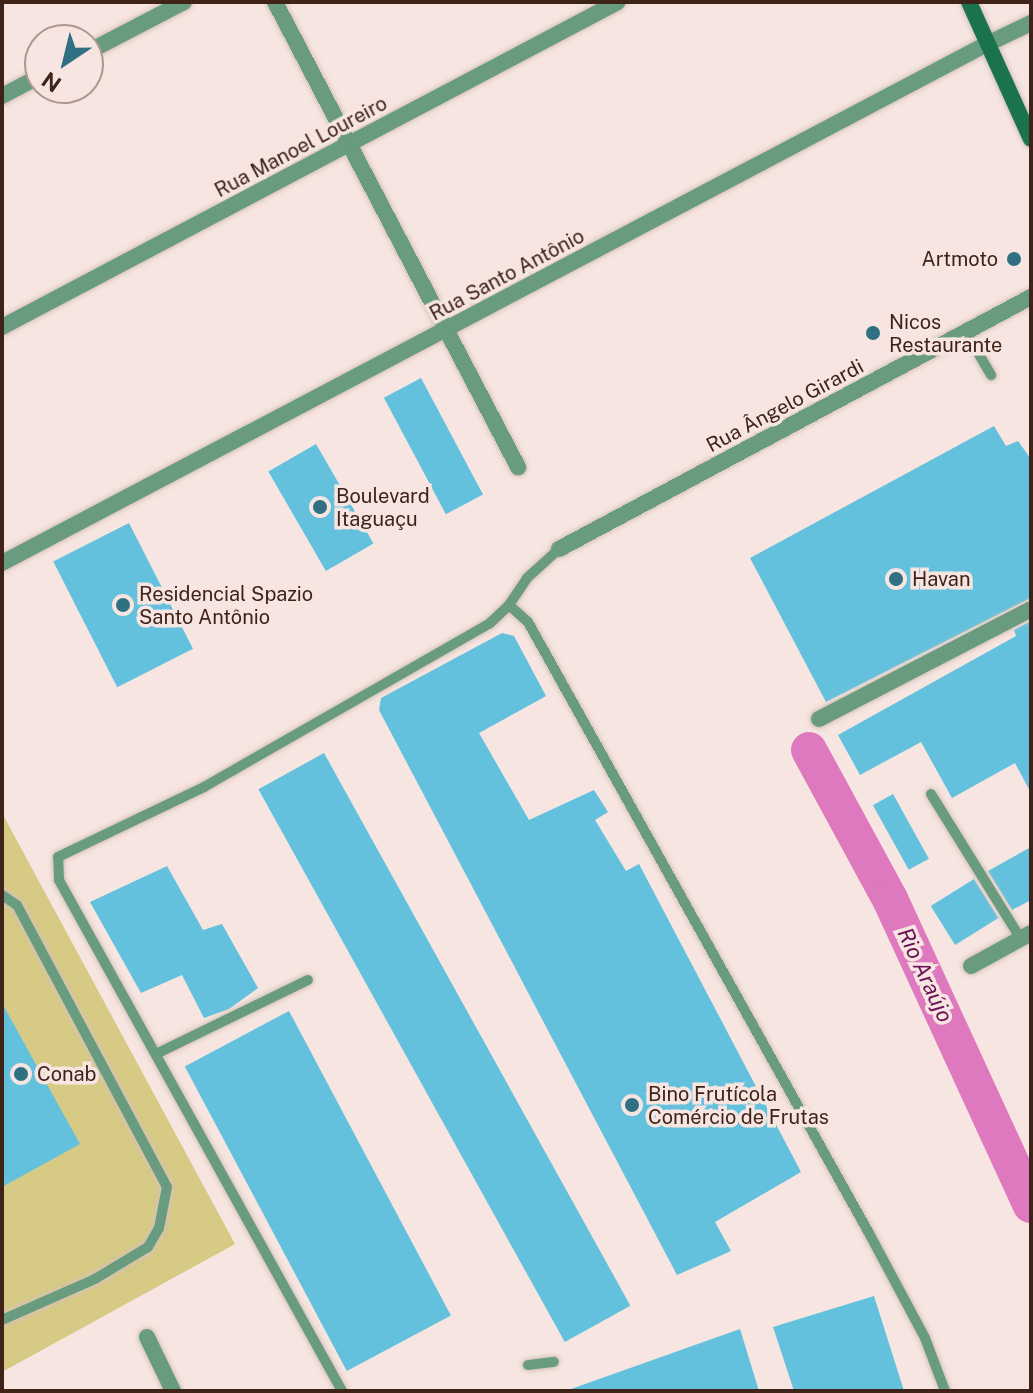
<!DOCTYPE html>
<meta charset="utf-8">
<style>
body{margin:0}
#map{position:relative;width:1033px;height:1393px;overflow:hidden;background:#f6e5e0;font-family:"Public Sans",sans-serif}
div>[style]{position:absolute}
.green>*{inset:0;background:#d6ca84}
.river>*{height:36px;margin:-18px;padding:0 18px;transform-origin:18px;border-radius:18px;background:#de79bf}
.building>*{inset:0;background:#63c1dd;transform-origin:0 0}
.roads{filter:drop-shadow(0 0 2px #d5c2bc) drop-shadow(0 0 2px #d5c2bc)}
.service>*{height:10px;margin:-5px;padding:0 5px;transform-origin:5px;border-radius:5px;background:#699b7f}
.pedestrian>*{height:16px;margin:-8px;padding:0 8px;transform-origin:8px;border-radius:8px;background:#699b7f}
.minor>*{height:16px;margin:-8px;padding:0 8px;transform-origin:8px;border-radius:8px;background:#699b7f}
.tertiary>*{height:16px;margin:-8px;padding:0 8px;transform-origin:8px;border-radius:8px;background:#699b7f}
.secondary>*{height:16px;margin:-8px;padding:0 8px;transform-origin:8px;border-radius:8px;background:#1a734d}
.dots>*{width:22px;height:22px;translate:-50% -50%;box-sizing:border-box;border:4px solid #f6e5e0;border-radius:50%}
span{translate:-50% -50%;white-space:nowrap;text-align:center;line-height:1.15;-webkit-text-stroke:7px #f6e5e0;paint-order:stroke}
.street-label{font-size:20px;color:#402318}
.poi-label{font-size:20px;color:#402318}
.right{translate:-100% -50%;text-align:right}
.left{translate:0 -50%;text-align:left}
.water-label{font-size:22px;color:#6c1157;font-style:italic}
.frame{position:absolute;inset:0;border:4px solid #402318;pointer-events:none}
.north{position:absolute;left:24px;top:24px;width:80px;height:80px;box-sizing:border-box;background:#f6e5e0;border:2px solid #ad9790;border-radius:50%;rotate:215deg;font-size:22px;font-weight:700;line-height:32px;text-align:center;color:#402318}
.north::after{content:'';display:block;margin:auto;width:28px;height:36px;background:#2f7083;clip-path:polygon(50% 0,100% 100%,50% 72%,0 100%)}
</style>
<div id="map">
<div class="green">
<div style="clip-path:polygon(2px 813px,235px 1244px,2px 1372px)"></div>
</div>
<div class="river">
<div style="left:809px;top:750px;width:170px;rotate:61.5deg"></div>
<div style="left:890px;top:899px;width:337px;rotate:65.3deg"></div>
</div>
<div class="building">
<div style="left:421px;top:378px;width:132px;height:42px;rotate:62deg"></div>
<div style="clip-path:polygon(994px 426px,1006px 446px,1018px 441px,1031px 459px,1031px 598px,826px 702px,750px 558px)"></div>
<div style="left:316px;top:444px;width:115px;height:55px;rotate:60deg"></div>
<div style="left:129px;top:523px;width:141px;height:85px;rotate:63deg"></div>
<div style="clip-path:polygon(1031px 621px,1031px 793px,1015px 763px,952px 798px,921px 742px,860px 775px,838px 735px,1016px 636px,1014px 630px)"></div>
<div style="clip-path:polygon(502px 633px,514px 636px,546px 696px,479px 733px,529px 820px,594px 790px,608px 812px,595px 820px,626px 871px,639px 864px,801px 1172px,715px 1222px,731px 1251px,677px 1275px,379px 710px,381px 698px)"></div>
<div style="left:324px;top:753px;width:632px;height:75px;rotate:61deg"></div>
<div style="left:893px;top:794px;width:74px;height:23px;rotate:61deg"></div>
<div style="clip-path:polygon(1031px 847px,1031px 900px,1012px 910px,988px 871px)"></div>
<div style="clip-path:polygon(167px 866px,203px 930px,222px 924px,258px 988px,229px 1009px,204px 1018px,182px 975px,141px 993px,90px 902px)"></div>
<div style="left:974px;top:879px;width:46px;height:51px;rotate:58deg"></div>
<div style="clip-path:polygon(2px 1003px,80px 1144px,2px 1187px)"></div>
<div style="left:289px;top:1011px;width:345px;height:118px;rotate:62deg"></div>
<div style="clip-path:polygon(874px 1296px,904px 1391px,794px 1391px,773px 1327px)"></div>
<div style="clip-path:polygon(740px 1329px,759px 1391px,572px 1391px,571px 1389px)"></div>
</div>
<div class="roads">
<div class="service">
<div style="left:966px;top:332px;width:50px;rotate:59.8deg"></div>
<div style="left:509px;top:605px;width:32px;rotate:-56deg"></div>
<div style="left:527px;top:578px;width:43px;rotate:-42.2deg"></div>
<div style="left:931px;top:794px;width:171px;rotate:58.2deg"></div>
<div style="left:2px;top:895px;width:18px;rotate:34deg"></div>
<div style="left:17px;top:905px;width:319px;rotate:62deg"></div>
<div style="left:167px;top:1187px;width:42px;rotate:101deg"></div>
<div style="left:159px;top:1228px;width:22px;rotate:120deg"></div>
<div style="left:148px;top:1247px;width:62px;rotate:148.9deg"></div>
<div style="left:95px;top:1279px;width:102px;rotate:156.2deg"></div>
<div style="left:156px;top:1054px;width:169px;rotate:-26deg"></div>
<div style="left:528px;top:1365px;width:26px;rotate:-7deg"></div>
<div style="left:342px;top:1391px;width:584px;rotate:-118.98deg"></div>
<div style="left:59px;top:880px;width:23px;rotate:-92deg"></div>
<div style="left:58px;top:857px;width:162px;rotate:-25.6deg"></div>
<div style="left:204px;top:787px;width:330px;rotate:-29.8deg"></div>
<div style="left:490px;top:623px;width:26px;rotate:-43deg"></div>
<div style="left:509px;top:605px;width:25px;rotate:42deg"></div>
<div style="left:528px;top:622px;width:702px;rotate:60.84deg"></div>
<div style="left:870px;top:1235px;width:117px;rotate:61.9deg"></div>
<div style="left:925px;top:1338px;width:57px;rotate:69.3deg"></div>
</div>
<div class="pedestrian">
<div style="left:819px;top:719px;width:239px;rotate:-27.4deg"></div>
</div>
<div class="minor">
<div style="left:275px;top:2px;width:525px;rotate:62.41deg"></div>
<div style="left:985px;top:45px;width:51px;rotate:-25.6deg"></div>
<div style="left:88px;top:52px;width:108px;rotate:-27.5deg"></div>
<div style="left:2px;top:96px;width:43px;rotate:-27.8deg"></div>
<div style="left:559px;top:549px;width:535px;rotate:-28.1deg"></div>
<div style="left:971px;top:966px;width:68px;rotate:-28.8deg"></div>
<div style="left:147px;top:1337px;width:60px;rotate:64.3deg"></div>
</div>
<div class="tertiary">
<div style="left:2px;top:327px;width:696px;rotate:-27.82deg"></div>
<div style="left:2px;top:563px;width:1111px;rotate:-27.79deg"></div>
</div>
<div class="secondary">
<div style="left:969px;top:2px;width:150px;rotate:65.7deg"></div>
</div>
</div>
<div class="dots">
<div style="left:1014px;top:259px;background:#2f7083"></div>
<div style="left:873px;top:333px;background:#2f7083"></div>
<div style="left:320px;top:507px;background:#2f7083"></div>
<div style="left:896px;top:579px;background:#2f7083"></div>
<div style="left:123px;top:605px;background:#2f7083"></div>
<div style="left:21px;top:1074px;background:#2f7083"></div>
<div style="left:632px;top:1105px;background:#2f7083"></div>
</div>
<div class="street-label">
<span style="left:301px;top:147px;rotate:-28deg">Rua Manoel Loureiro</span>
<span style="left:507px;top:275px;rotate:-28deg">Rua Santo Antônio</span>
<span style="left:785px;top:406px;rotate:-28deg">Rua Ângelo Girardi</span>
</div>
<div class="poi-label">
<span class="right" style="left:998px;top:259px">Artmoto</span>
<span class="left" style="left:889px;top:334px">Nicos<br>Restaurante</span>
<span class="left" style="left:336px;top:508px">Boulevard<br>Itaguaçu</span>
<span class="left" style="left:912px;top:579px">Havan</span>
<span class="left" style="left:139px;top:606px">Residencial Spazio<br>Santo Antônio</span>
<span class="left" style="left:37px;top:1074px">Conab</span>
<span class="left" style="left:648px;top:1106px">Bino Frutícola<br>Comércio de Frutas</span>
</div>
<div class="water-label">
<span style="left:925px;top:975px;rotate:65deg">Rio Araújo</span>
</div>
<div class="frame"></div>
<div class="north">N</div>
</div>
